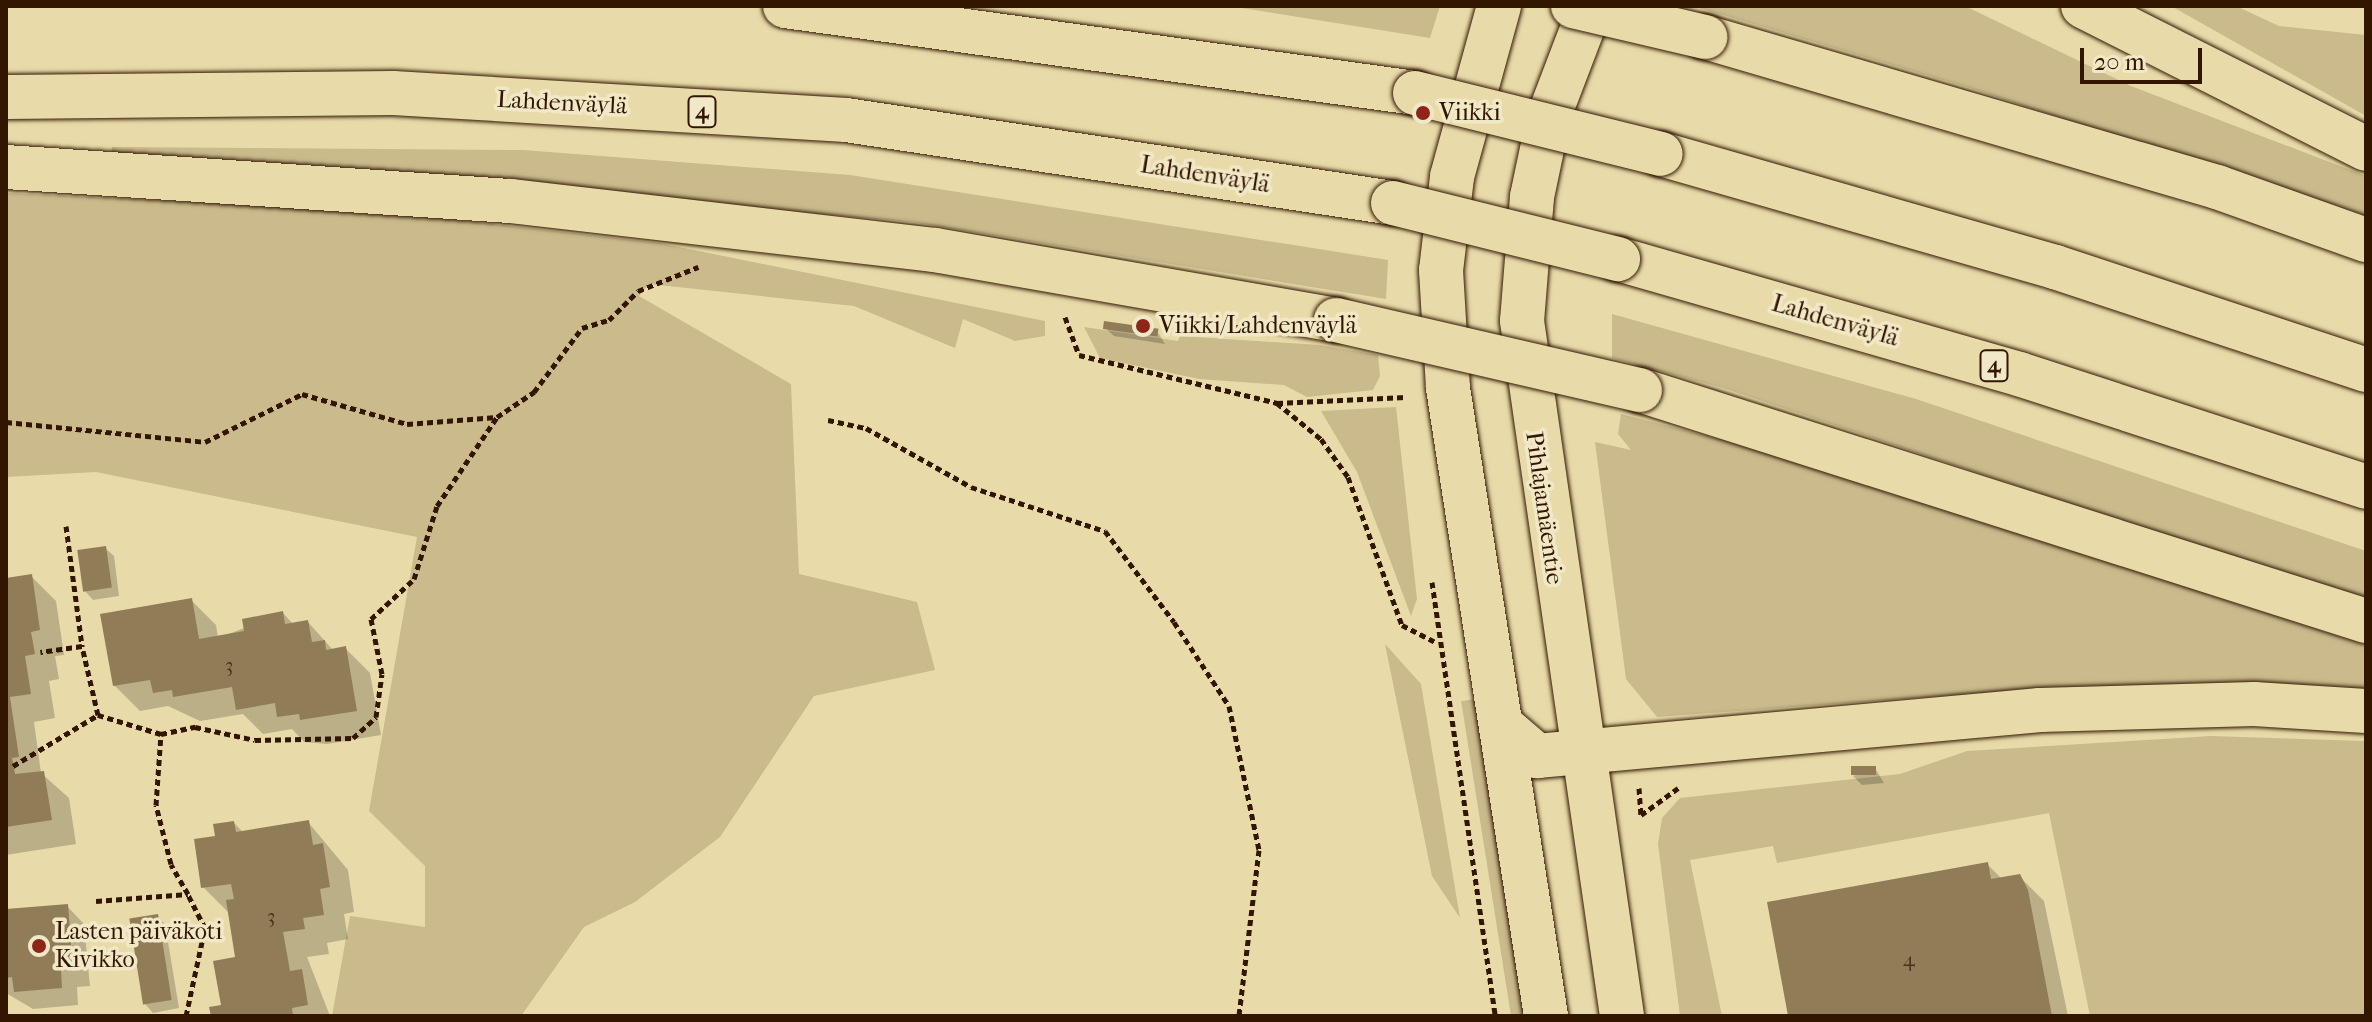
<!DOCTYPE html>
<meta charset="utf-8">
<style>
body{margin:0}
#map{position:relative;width:2372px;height:1022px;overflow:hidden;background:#e9dba9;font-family:"IM FELL French Canon",serif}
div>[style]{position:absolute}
.green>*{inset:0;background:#caba8c;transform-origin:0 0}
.shadow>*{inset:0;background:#0003}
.building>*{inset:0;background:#917c58;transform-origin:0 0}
.path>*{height:5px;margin-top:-2.5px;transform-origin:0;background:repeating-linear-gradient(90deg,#321600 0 6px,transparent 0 10px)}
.roads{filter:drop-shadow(0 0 2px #321600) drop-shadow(0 0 2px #321600)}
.primary>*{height:44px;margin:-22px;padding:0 22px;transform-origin:22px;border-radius:22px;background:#e9dba9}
.motorway>*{height:44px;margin:-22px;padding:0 22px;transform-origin:22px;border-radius:22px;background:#e9dba9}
.bridges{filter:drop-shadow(0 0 2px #321600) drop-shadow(0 0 2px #321600)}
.motorway-bridge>*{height:44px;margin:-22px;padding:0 22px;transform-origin:22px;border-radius:22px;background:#e9dba9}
.dots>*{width:22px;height:22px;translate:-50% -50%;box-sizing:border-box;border:4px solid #f1e8c7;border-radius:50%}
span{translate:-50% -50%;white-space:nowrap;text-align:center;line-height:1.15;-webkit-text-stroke:7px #f1e8c7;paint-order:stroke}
.number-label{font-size:20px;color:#4a3016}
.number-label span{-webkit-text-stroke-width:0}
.shield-label span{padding:2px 6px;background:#f1e8c7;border:2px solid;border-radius:6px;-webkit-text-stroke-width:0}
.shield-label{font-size:22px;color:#321600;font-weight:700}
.street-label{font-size:24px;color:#321600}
.poi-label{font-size:24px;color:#321600}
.left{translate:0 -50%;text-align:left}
.frame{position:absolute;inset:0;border:8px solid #321600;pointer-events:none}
.scale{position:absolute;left:2080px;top:48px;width:122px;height:36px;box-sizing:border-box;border:4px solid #321600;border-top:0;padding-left:10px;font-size:24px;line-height:28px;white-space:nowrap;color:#321600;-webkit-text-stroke:6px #f1e8c7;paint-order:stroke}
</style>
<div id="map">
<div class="green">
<div style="clip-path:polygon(1229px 6px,1440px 6px,1430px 38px)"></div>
<div style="clip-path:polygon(1965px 6px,2131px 86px,2366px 176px,2366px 219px,1967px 87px,1696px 7px)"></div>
<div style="clip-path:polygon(2171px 6px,2236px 6px,2279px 26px,2366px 35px,2366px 116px)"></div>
<div style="clip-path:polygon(112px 147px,523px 150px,850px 175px,1388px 260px,1386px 299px,912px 222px,112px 153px)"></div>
<div style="clip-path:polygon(6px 193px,379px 211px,659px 243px,1045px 321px,1045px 336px,1015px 341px,963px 319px,955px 348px,854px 306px,649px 284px,639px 296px,791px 384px,799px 574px,917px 602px,935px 670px,814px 696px,720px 837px,635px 902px,584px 927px,521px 1016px,332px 1016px,350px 916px,425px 927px,425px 866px,369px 811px,417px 537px,96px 472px,6px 477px)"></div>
<div style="clip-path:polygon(1612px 314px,1916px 399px,2366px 551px,2366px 602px,1723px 388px,1612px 358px)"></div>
<div style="clip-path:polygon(1084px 327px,1178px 341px,1180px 336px,1320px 345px,1378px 355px,1380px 376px,1373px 390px,1307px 397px,1284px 385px,1199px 379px,1100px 358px)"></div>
<div style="clip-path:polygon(1396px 407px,1417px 599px,1411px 616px,1357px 472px,1321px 411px)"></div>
<div style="clip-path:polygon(1621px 414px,1770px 452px,2366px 645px,2366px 689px,2036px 689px,1657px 717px,1626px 679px,1595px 442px,1631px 450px,1618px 434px)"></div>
<div style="clip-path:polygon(1385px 644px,1421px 684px,1460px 918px,1432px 876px)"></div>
<div style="left:1475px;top:699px;width:321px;height:14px;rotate:81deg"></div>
<div style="clip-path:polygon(2211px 736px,2366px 741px,2366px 1016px,2090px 1016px,2049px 813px,1777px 863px,1773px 846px,1690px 860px,1722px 1016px,1680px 1016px,1658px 844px,1662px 818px,1680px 798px,1900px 774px,1967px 751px)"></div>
</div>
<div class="shadow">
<div style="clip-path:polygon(1105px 328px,1157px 331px,1165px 344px,1114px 336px)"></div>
<div style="clip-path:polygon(105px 548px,114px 556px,119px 596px,93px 600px,85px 591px)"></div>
<div style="clip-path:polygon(31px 576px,56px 601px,64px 655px,55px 656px,59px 679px,49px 681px,55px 718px,34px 722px,41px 773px,69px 798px,76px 844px,6px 855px,6px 580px)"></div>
<div style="clip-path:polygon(191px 600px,216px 625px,218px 638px,283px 613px,294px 625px,308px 622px,333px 650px,345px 648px,370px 673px,381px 735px,327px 744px,304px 742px,292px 729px,263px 734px,243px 714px,200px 721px,168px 706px,140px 711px,114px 685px)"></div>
<div style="clip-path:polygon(1875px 768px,1884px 783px,1862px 785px,1853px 776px)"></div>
<div style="clip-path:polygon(308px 822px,348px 870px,354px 912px,344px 914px,348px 939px,327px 943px,329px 954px,307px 957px,330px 1016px,213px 1016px,223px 1007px,238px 959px,228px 912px,203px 887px,217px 837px,234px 823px,244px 833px)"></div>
<div style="clip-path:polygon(1987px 864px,2002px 879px,2019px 876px,2044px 901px,2068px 1016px,1790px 1016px)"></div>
<div style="clip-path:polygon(67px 906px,84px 924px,90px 986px,77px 987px,78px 1005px,33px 1009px,6px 993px,6px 911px)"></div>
<div style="clip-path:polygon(157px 916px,165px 924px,179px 1008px,153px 1013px,145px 1004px)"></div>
</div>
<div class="building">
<div style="left:1104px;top:321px;width:55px;height:8px;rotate:8deg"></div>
<div style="left:106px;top:546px;width:42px;height:29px;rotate:82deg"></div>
<div style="clip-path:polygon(32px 574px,40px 630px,31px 632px,35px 654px,25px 656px,31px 694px,10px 697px,19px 757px,12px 758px,15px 774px,44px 771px,52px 820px,6px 827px,6px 578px)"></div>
<div style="clip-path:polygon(192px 598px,199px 639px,244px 631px,242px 619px,283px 611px,285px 624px,308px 620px,312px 642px,325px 640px,326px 650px,346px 646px,357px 711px,300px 720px,299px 714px,277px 717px,275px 703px,236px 710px,232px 687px,173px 697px,172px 690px,153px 693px,150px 680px,113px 686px,100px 614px)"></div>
<div style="left:1876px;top:766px;width:9px;height:25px;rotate:90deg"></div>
<div style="clip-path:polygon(309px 820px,313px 845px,323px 843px,330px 887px,320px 889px,324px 915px,303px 918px,305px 929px,283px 932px,290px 971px,302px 969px,308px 1005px,292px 1008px,293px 1016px,211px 1016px,209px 1007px,221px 1005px,213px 961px,235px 957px,226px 900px,234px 899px,231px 884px,201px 888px,194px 839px,215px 836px,213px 824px,234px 821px,236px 832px)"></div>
<div style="clip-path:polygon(1988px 862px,1991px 879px,2020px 874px,2028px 890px,2052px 1016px,1788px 1016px,1767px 902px)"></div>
<div style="clip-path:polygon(68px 904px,73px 970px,61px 970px,62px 988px,14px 992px,12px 977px,6px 978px,6px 909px)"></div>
<div style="left:158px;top:914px;width:87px;height:29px;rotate:81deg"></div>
</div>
<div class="path">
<div style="left:1065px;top:317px;width:40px;rotate:69.8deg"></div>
<div style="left:1079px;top:355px;width:204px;rotate:13.6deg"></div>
<div style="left:1277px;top:403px;width:57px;rotate:39.3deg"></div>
<div style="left:1321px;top:439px;width:47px;rotate:54.6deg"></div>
<div style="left:1348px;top:477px;width:158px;rotate:70deg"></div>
<div style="left:1402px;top:625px;width:39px;rotate:27deg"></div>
<div style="left:1277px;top:403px;width:129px;rotate:-2.7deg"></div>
<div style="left:828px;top:420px;width:39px;rotate:12deg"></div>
<div style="left:866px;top:428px;width:120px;rotate:29.3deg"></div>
<div style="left:971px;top:487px;width:141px;rotate:18.2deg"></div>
<div style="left:1105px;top:531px;width:114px;rotate:52.8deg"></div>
<div style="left:1174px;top:622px;width:100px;rotate:56.8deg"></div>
<div style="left:1229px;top:706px;width:147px;rotate:78.2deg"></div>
<div style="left:1259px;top:850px;width:167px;rotate:96.9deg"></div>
<div style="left:6px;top:422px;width:200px;rotate:5.7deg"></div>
<div style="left:205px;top:442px;width:108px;rotate:-26.3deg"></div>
<div style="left:302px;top:394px;width:109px;rotate:15.9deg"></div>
<div style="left:407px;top:424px;width:90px;rotate:-4.4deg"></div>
<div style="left:497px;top:417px;width:45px;rotate:-34deg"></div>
<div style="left:534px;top:392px;width:80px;rotate:-53.1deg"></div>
<div style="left:582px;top:328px;width:28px;rotate:-17deg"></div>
<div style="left:609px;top:320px;width:41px;rotate:-45deg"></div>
<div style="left:638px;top:291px;width:65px;rotate:-21.8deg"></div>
<div style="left:66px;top:526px;width:121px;rotate:82.4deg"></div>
<div style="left:1432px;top:582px;width:439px;rotate:81.7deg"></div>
<div style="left:161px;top:734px;width:35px;rotate:-12deg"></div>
<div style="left:195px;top:727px;width:61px;rotate:12.2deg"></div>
<div style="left:255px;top:740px;width:98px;rotate:-1.2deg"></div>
<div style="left:353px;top:738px;width:31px;rotate:-42deg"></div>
<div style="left:376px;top:717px;width:43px;rotate:-82.1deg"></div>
<div style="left:382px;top:674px;width:56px;rotate:-101.3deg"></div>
<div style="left:371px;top:619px;width:59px;rotate:-42.9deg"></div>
<div style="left:414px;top:579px;width:77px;rotate:-72.5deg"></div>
<div style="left:437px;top:506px;width:107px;rotate:-56deg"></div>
<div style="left:13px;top:766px;width:99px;rotate:-31deg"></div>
<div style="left:98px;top:715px;width:71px;rotate:-103.1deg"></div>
<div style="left:82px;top:646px;width:42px;rotate:171.9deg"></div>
<div style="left:1639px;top:788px;width:27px;rotate:86deg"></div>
<div style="left:1641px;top:815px;width:46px;rotate:-36.1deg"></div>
<div style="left:96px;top:901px;width:92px;rotate:-4.4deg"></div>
<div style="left:188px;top:894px;width:34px;rotate:-120deg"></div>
<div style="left:171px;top:864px;width:61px;rotate:-104.3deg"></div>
<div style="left:156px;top:805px;width:71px;rotate:-86deg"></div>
<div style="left:161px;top:734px;width:66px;rotate:-163.2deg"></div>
<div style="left:186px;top:1016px;width:90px;rotate:-77.8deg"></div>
<div style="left:205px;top:928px;width:38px;rotate:-117deg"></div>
</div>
<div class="roads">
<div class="primary">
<div style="left:1499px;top:6px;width:177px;rotate:105.4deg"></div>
<div style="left:1452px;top:177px;width:94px;rotate:96.7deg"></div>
<div style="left:1441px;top:270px;width:118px;rotate:86.6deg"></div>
<div style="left:1448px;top:388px;width:636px;rotate:81.13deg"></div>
<div style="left:1591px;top:6px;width:118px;rotate:110.9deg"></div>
<div style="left:1549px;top:116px;width:83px;rotate:101.9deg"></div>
<div style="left:1532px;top:197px;width:124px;rotate:94.6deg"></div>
<div style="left:1522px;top:321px;width:702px;rotate:81.81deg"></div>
</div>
<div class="motorway">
<div style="left:785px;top:6px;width:636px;rotate:7.86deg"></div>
<div style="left:2083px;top:6px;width:317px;rotate:26.8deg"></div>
<div style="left:1705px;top:37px;width:534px;rotate:16.33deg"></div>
<div style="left:2217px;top:187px;width:158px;rotate:19.6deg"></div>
<div style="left:6px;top:97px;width:387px;rotate:-0.6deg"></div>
<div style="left:393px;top:93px;width:454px;rotate:3.4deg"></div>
<div style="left:846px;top:120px;width:553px;rotate:8.63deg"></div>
<div style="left:1661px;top:154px;width:410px;rotate:16deg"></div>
<div style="left:2055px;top:267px;width:328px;rotate:18.3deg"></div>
<div style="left:6px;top:167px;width:505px;rotate:3.86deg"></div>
<div style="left:510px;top:201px;width:428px;rotate:6.6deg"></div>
<div style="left:935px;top:250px;width:407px;rotate:9.9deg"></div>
<div style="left:1618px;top:259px;width:417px;rotate:16deg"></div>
<div style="left:2019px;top:374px;width:365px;rotate:18deg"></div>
<div style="left:1640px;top:390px;width:762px;rotate:17.65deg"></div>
<div style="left:1501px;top:725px;width:48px;rotate:40.7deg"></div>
<div style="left:1537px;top:756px;width:505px;rotate:-5.23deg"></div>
<div style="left:2040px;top:710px;width:214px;rotate:-1.6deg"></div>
<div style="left:2254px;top:704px;width:112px;rotate:3.6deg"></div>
</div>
</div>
<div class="bridges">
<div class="motorway-bridge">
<div style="left:1573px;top:6px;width:136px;rotate:13.2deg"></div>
<div style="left:1415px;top:93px;width:253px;rotate:13.9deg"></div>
<div style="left:1393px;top:203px;width:232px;rotate:14deg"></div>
<div style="left:1336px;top:320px;width:312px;rotate:13deg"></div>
</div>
</div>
<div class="dots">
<div style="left:1423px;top:113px;background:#8f2418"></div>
<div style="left:1143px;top:326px;background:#8f2418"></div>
<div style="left:39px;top:946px;background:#8f2418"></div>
</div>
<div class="number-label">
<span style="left:229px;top:665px">3</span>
<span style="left:271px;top:916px">3</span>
<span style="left:1909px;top:959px">4</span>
</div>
<div class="shield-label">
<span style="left:702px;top:112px">4</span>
<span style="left:1994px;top:366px">4</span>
</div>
<div class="street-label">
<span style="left:562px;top:103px;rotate:3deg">Lahdenväylä</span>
<span style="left:1205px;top:175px;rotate:9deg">Lahdenväylä</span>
<span style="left:1835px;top:321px;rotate:16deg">Lahdenväylä</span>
<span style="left:1544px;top:508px;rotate:82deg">Pihlajamäentie</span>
</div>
<div class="poi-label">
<span class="left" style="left:1439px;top:113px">Viikki</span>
<span class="left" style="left:1159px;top:326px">Viikki/Lahdenväylä</span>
<span class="left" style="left:55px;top:946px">Lasten päiväkoti<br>Kivikko</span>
</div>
<div class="frame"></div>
<div class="scale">20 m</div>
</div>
